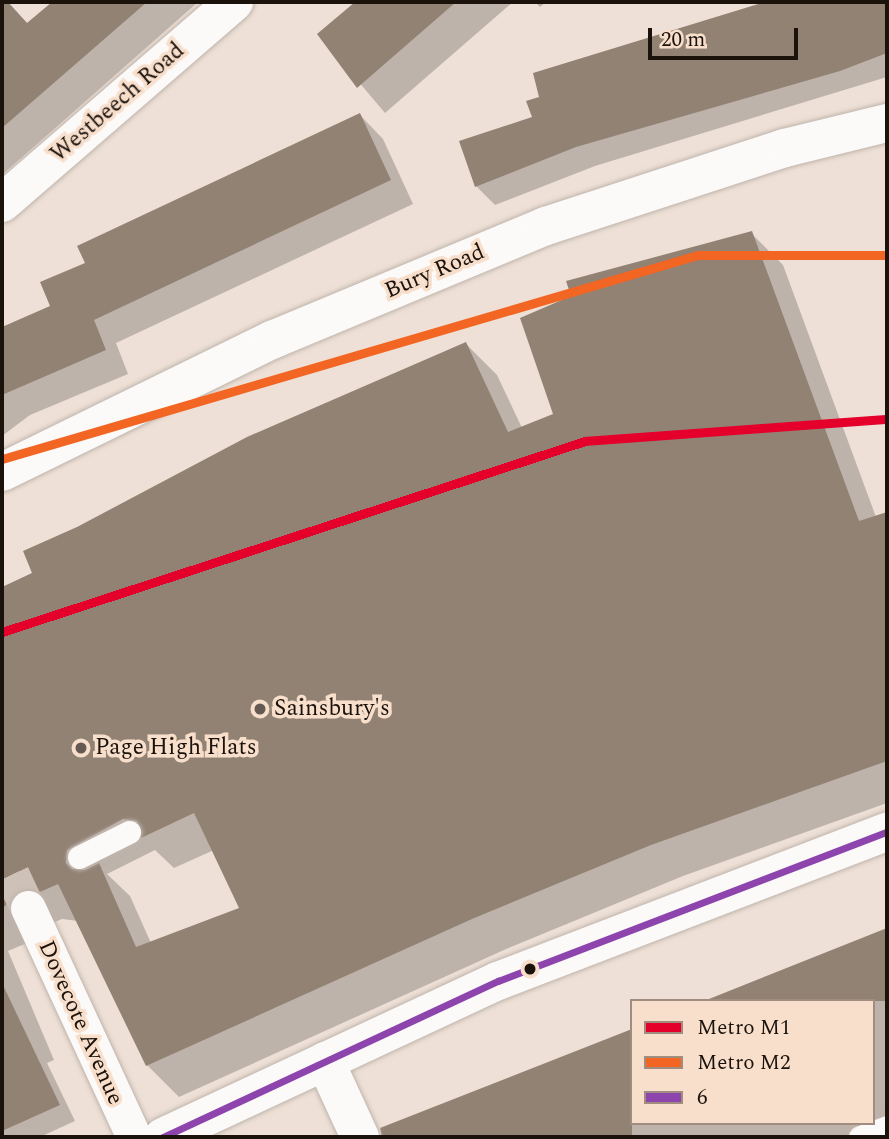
<!DOCTYPE html>
<style>
body{margin:0}
#map{position:relative;width:889px;height:1139px;overflow:hidden;background:#eee0d6;font-family:Spectral,serif}
div>[style]{position:absolute}
.shadow>*{inset:0;background:#0003}
.building>*{inset:0;background:#928274}
.pedestrian-tunnel>*{height:35px;margin-top:-17.5px;transform-origin:0;background:repeating-linear-gradient(90deg,#cec1b8 0 35px,transparent 0 53px)}
.roads{filter:drop-shadow(0 0 2px #bfb4ac) drop-shadow(0 0 2px #bfb4ac)}
.service>*{height:23px;margin:-11.5px;padding:0 11.5px;transform-origin:11.5px;border-radius:11.5px;background:#fcfaf9}
.pedestrian>*{height:35px;margin:-17.5px;padding:0 17.5px;transform-origin:17.5px;border-radius:17.5px;background:#fcfaf9}
.minor>*{height:38px;margin:-19px;padding:0 19px;transform-origin:19px;border-radius:19px;background:#fcfaf9}
.primary>*{height:38px;margin:-19px;padding:0 19px;transform-origin:19px;border-radius:19px;background:#fcfaf9}
.bus-1>*{height:7px;margin:-3.5px;padding:0 3.5px;transform-origin:3.5px;border-radius:3.5px;background:#8e44ad}
.metro-1>*{height:9px;margin:-4.5px;padding:0 4.5px;transform-origin:4.5px;border-radius:4.5px;background:#e4002b}
.metro-2>*{height:9px;margin:-4.5px;padding:0 4.5px;transform-origin:4.5px;border-radius:4.5px;background:#f26522}
.dots>*{width:19px;height:19px;translate:-50% -50%;box-sizing:border-box;border:4px solid #f8dfcc;border-radius:50%}
span{translate:-50% -50%;white-space:nowrap;text-align:center;line-height:1.15;-webkit-text-stroke:7px #f8dfcc;paint-order:stroke}
.street-label{font-size:23px;color:#1b120c}
.poi-label{font-size:23px;color:#1b120c}
.left{translate:0 -50%;text-align:left}
.frame{position:absolute;inset:0;border:4px solid #1b120c;pointer-events:none}
.legend{position:absolute;left:630px;top:999px;width:245px;height:126px;box-sizing:border-box;background:#f8dfcc;border:2px solid #a08d7f;margin:0;padding:9px 12px;list-style:none;font-size:21px;color:#1b120c}
.legend li{display:flex;align-items:center;gap:14px;height:35px}
.legend b{width:35px;border:2px solid #a08d7f}
.scale{position:absolute;left:648px;top:28px;width:150px;height:32px;box-sizing:border-box;border:4px solid #1b120c;border-top:0;padding-left:9px;font-size:21px;line-height:24px;white-space:nowrap;color:#1b120c;-webkit-text-stroke:5px #f8dfcc;paint-order:stroke}
</style>
<div id="map">
<div class="shadow">
<div style="clip-path:polygon(54px 2px,198px 2px,2px 175px,2px 9px,8px 4px,28px 24px)"></div>
<div style="clip-path:polygon(357px 2px,513px 2px,385px 113px,319px 35px)"></div>
<div style="clip-path:polygon(535px 2px,546px 2px,540px 7px)"></div>
<div style="clip-path:polygon(772px 2px,887px 2px,887px 77px,595px 166px,495px 205px,476px 186px,534px 119px,669px 36px)"></div>
<div style="clip-path:polygon(360px 115px,383px 139px,413px 204px,116px 343px,128px 374px,30px 415px,2px 436px,2px 329px,53px 307px,87px 263px)"></div>
<div style="clip-path:polygon(evenodd,751px 233px,783px 265px,876px 517px,887px 514px,887px 803px,683px 876px,504px 950px,179px 1097px,147px 1065px,78px 921px,62px 919px,43px 927px,39px 938px,8px 951px,54px 1060px,47px 1063px,75px 1121px,40px 1137px,2px 1137px,2px 589px,466px 344px,497px 375px,522px 428px,555px 415px,751px 233px,155px 850px,174px 868px,214px 850px,241px 909px,151px 943px,130px 896px,107px 874px,155px 850px)"></div>
<div style="clip-path:polygon(887px 931px,887px 1137px,412px 1137px,405px 1120px,873px 1123px,873px 1001px,710px 1001px)"></div>
</div>
<div class="building">
<div style="clip-path:polygon(2px 2px,8px 2px,27px 23px,52px 2px,147px 2px,2px 128px)"></div>
<div style="clip-path:polygon(355px 2px,456px 2px,357px 88px,317px 34px)"></div>
<div style="clip-path:polygon(765px 2px,887px 2px,887px 53px,840px 71px,576px 147px,475px 187px,459px 141px,532px 117px,526px 101px,539px 97px,533px 73px)"></div>
<div style="clip-path:polygon(360px 113px,391px 180px,94px 320px,106px 350px,2px 395px,2px 327px,50px 306px,40px 282px,85px 263px,77px 246px)"></div>
<div style="clip-path:polygon(evenodd,752px 231px,859px 521px,887px 512px,887px 761px,651px 845px,472px 919px,146px 1066px,58px 884px,40px 892px,20px 890px,2px 909px,2px 587px,32px 573px,23px 551px,77px 527px,247px 437px,466px 342px,508px 432px,553px 414px,520px 318px,571px 296px,566px 281px,752px 231px,194px 813px,239px 908px,136px 947px,99px 863px,85px 870px,72px 869px,66px 863px,67px 850px,123px 819px,137px 821px,141px 838px,194px 813px)"></div>
<div style="clip-path:polygon(887px 928px,887px 1001px,710px 1001px,709px 999px)"></div>
<div style="clip-path:polygon(2px 983px,60px 1105px,2px 1131px)"></div>
<div style="clip-path:polygon(632px 1029px,632px 1137px,382px 1137px,380px 1128px)"></div>
</div>
<div class="pedestrian-tunnel">
<div style="left:12px;top:874px;width:38px;rotate:65deg"></div>
</div>
<div class="roads">
<div class="service">
<div style="left:79px;top:857px;width:56px;rotate:-26.6deg"></div>
<div style="left:860px;top:1137px;width:29px;rotate:-20deg"></div>
</div>
<div class="pedestrian">
<div style="left:28px;top:908px;width:252px;rotate:65.2deg"></div>
</div>
<div class="minor">
<div style="left:2px;top:203px;width:307px;rotate:-40.9deg"></div>
<div style="left:2px;top:472px;width:301px;rotate:-26.1deg"></div>
<div style="left:272px;top:340px;width:297px;rotate:-22.6deg"></div>
<div style="left:546px;top:226px;width:251px;rotate:-18.1deg"></div>
<div style="left:785px;top:148px;width:105px;rotate:-13.8deg"></div>
<div style="left:325px;top:1061px;width:84px;rotate:65.3deg"></div>
</div>
<div class="primary">
<div style="left:163px;top:1137px;width:370px;rotate:-25deg"></div>
<div style="left:498px;top:981px;width:417px;rotate:-21deg"></div>
</div>
</div>
<div class="bus-1">
<div style="left:163px;top:1137px;width:370px;rotate:-25deg"></div>
<div style="left:498px;top:981px;width:417px;rotate:-21deg"></div>
</div>
<div class="metro-1">
<div style="left:2px;top:632px;width:613px;rotate:-18.14deg"></div>
<div style="left:585px;top:441px;width:303px;rotate:-4.2deg"></div>
</div>
<div class="metro-2">
<div style="left:2px;top:459px;width:725px;rotate:-16.34deg"></div>
<div style="left:698px;top:255px;width:189px"></div>
</div>
<div class="dots">
<div style="left:260px;top:709px;background:#655a53"></div>
<div style="left:81px;top:748px;background:#655a53"></div>
<div style="left:530px;top:969px;background:#1b120c"></div>
</div>
<div class="street-label">
<span style="left:118px;top:103px;rotate:-41deg">Westbeech Road</span>
<span style="left:435px;top:272px;rotate:-23deg">Bury Road</span>
<span style="left:80px;top:1023px;rotate:66deg">Dovecote Avenue</span>
</div>
<div class="poi-label">
<span class="left" style="left:274px;top:709px">Sainsbury's</span>
<span class="left" style="left:95px;top:748px">Page High Flats</span>
</div>
<div class="frame"></div>
<ul class="legend">
<li><b style="height:9px;background:#e4002b"></b>Metro M1</li>
<li><b style="height:9px;background:#f26522"></b>Metro M2</li>
<li><b style="height:9px;background:#8e44ad"></b>6</li>
</ul>
<div class="scale">20 m</div>
</div>
